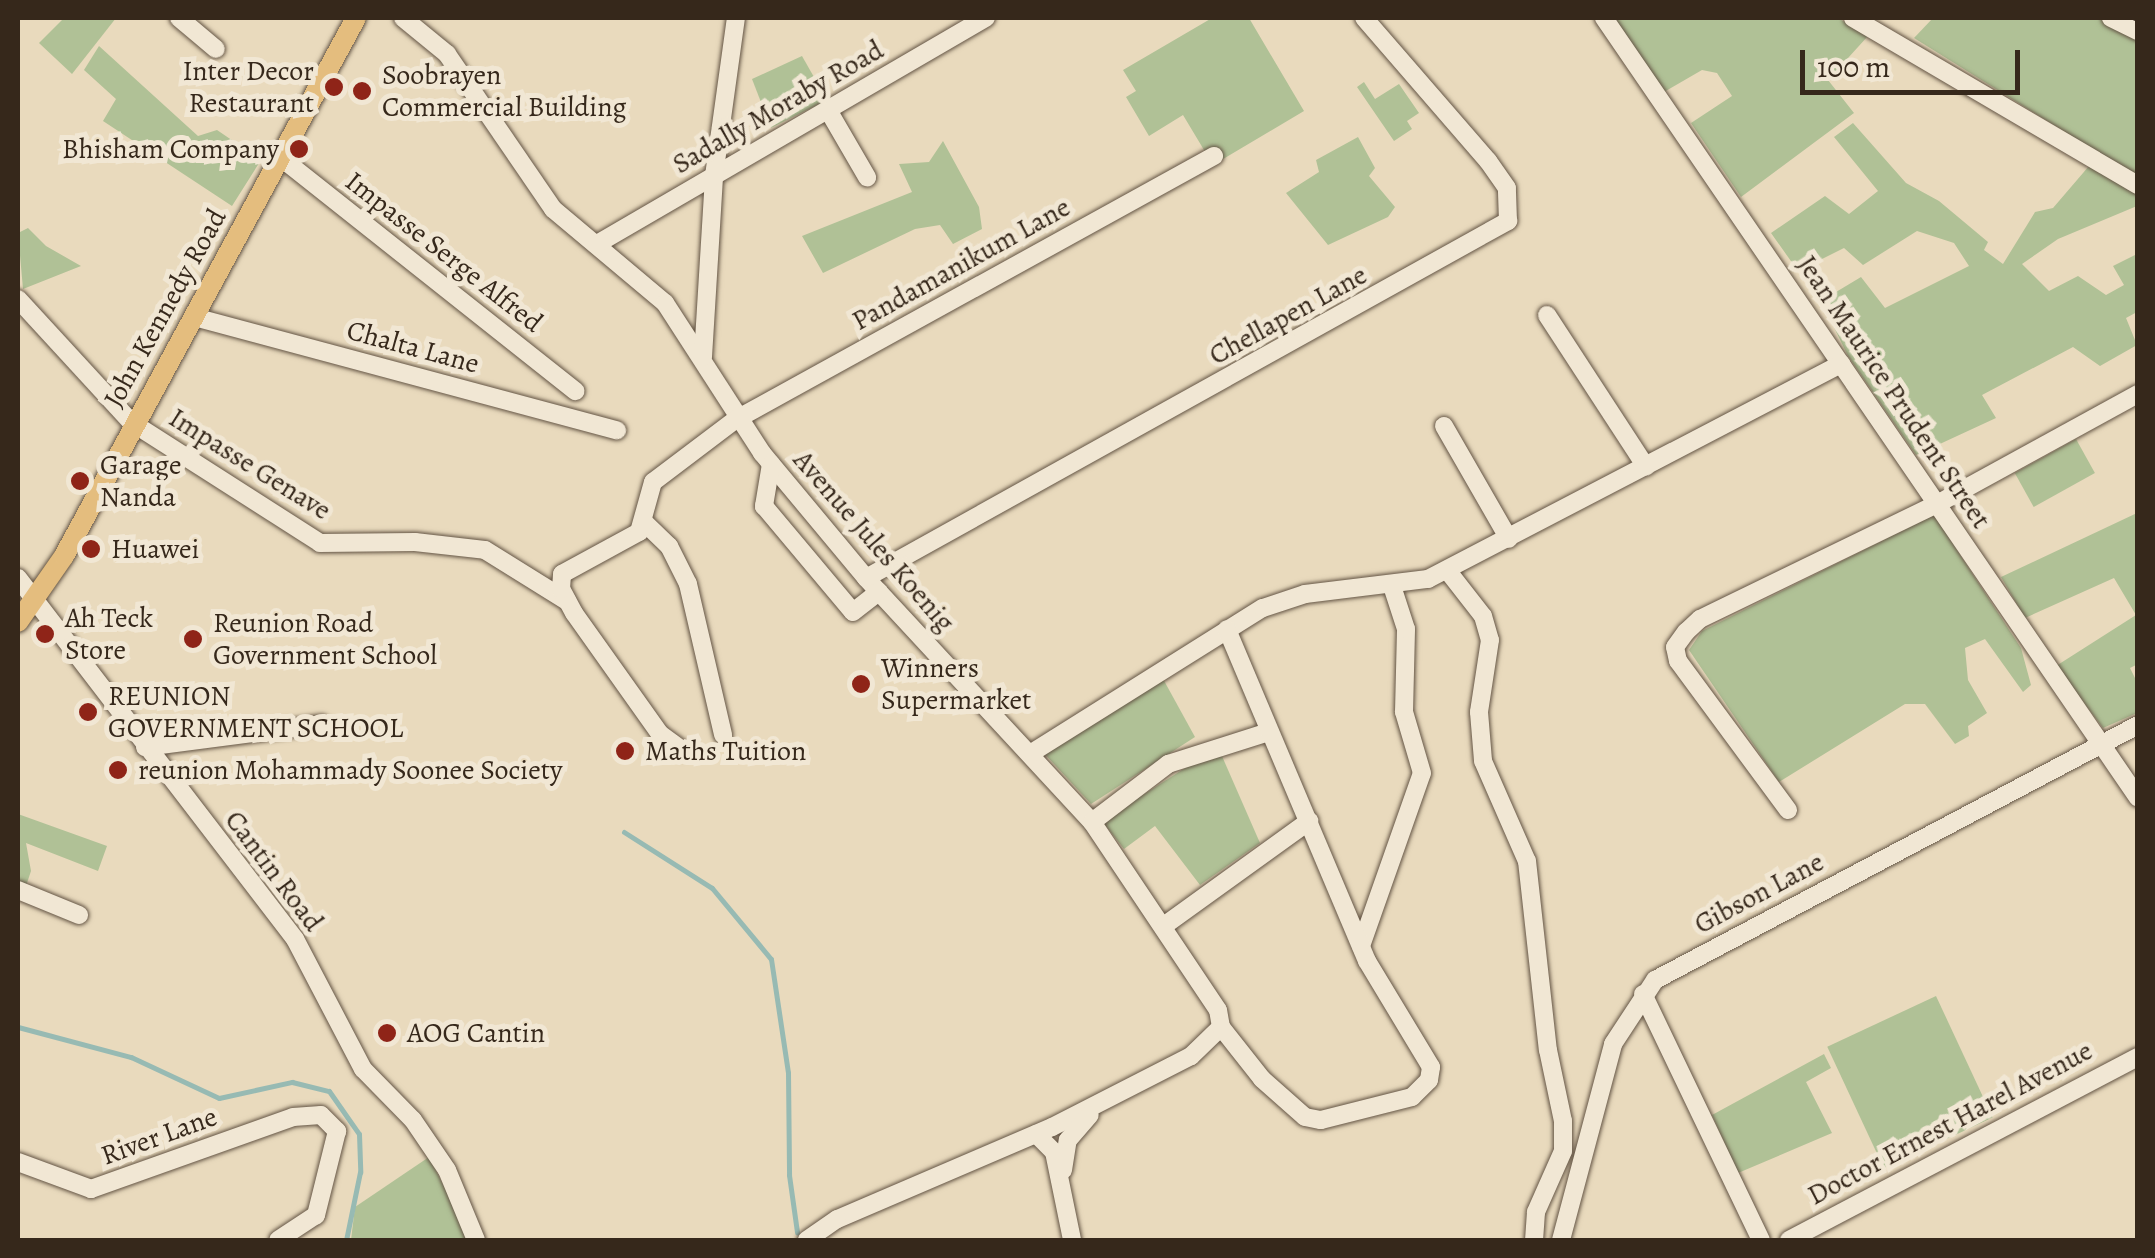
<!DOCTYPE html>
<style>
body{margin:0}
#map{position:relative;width:2155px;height:1258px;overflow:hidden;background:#e9dabd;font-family:Alegreya,serif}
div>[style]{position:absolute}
.green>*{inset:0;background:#b0c196;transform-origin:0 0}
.stream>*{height:5px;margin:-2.5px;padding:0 2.5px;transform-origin:2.5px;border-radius:2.5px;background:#97bab3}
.roads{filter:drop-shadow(0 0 2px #635444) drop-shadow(0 0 2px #635444)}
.minor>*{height:18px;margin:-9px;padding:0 9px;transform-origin:9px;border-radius:9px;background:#f1e7d4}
.major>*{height:20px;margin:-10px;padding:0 10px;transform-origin:10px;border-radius:10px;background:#e4bd7e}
.tram>*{height:2.5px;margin:-1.25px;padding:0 1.25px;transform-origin:1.25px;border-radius:1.25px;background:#36281b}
.dots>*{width:28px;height:28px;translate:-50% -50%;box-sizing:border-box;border:5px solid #f1e7d4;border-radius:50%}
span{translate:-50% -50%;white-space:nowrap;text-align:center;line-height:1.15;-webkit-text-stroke:10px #f1e7d4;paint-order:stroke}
.poi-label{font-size:28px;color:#36281b}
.right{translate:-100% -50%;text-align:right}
.left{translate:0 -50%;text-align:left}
.street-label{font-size:28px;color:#36281b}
.frame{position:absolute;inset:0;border:20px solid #36281b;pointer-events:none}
.scale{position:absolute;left:1800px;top:50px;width:220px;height:45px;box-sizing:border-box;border:5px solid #36281b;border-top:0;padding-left:12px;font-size:30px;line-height:35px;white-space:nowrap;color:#36281b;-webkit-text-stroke:8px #f1e7d4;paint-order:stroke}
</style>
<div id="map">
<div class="green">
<div style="clip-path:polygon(64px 18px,116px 18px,72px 74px,39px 43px)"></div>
<div style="clip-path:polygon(1212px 18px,1249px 18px,1304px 111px,1213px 165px,1183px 115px,1149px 136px,1126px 97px,1136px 91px,1123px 70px)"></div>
<div style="clip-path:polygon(1615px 18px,1838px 18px,1868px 36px,1828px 80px,1854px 113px,1741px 197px,1691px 123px,1732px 96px,1717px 73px,1702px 70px,1664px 92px)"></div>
<div style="clip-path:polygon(1933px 18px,2105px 18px,2137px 37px,2137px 177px,1914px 38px)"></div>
<div style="clip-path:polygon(99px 46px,198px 136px,217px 130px,261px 160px,232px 206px,103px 121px,116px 99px,84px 70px)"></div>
<div style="clip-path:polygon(802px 56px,827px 100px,771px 128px,752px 79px)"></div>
<div style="clip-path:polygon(1364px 82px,1375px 99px,1399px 84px,1419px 113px,1407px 121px,1412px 129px,1394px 141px,1357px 87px)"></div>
<div style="clip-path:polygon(1853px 123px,1906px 183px,1939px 201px,1988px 242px,1984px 250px,2003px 264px,2035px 212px,2053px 208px,2089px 166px,2137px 195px,2137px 206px,2058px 239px,2022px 264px,2049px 291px,2078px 276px,2106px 295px,2124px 285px,2113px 266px,2137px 254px,2137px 312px,2126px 318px,2137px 345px,2100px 366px,2073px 347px,1982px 395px,1996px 418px,1916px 455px,1848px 356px,1821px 301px,1861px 277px,1885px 308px,1969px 266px,1954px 243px,1917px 231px,1863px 265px,1844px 248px,1798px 271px,1771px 233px,1825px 196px,1849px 214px,1878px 191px,1834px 137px)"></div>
<div style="clip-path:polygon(1358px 137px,1375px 168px,1369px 176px,1395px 207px,1388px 217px,1328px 245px,1286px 193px,1319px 172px,1316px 160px)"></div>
<div style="clip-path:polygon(943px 141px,979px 207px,982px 229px,953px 244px,940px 225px,915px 229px,823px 273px,802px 236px,912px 192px,899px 164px,929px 162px)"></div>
<div style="clip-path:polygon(28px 228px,46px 246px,81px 266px,23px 289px,18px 233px)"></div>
<div style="left:2076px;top:439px;width:39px;height:70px;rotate:61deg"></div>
<div style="clip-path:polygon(2137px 513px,2138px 664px,2130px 668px,2137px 682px,2137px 713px,2103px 728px,2056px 666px,2136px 615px,2114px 578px,2025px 618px,2001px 577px)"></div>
<div style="clip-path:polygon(1934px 515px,2021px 648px,2031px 685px,2023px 692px,1985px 639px,1965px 648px,1968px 680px,1987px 713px,1968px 726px,1969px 736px,1955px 744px,1925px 704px,1905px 704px,1779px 782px,1689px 650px,1702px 631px)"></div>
<div style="clip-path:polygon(1162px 677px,1195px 737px,1091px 804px,1042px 751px)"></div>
<div style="clip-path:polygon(1218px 747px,1260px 843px,1200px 885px,1155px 826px,1124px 849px,1102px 821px)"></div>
<div style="clip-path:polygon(18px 814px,107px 846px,98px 871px,26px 843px,31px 871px,25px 889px,18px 886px)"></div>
<div style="left:1936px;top:996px;width:134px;height:120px;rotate:65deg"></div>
<div style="clip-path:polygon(1824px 1054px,1831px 1068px,1806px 1082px,1832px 1133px,1738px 1173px,1712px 1115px)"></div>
<div style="clip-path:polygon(429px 1157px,471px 1240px,351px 1240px,355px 1207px)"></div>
</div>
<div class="stream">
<div style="left:624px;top:832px;width:104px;rotate:32.5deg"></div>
<div style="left:712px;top:888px;width:92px;rotate:50.3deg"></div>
<div style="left:771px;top:959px;width:115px;rotate:81.5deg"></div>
<div style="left:788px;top:1073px;width:102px;rotate:89.4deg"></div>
<div style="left:789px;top:1175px;width:58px;rotate:82deg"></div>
<div style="left:18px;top:1027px;width:117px;rotate:14.9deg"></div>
<div style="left:131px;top:1057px;width:97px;rotate:25deg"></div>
<div style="left:219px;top:1098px;width:75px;rotate:-12.4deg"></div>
<div style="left:292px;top:1082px;width:38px;rotate:14deg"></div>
<div style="left:329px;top:1091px;width:52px;rotate:55.1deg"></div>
<div style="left:359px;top:1134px;width:38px;rotate:88deg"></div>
<div style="left:360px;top:1172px;width:69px;rotate:101.6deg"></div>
</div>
<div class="roads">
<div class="minor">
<div style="left:179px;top:18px;width:48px;rotate:40deg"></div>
<div style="left:403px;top:18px;width:57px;rotate:39.3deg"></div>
<div style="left:447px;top:54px;width:188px;rotate:55.6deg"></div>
<div style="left:553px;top:209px;width:146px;rotate:40deg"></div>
<div style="left:665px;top:303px;width:179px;rotate:57.1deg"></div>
<div style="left:762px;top:453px;width:163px;rotate:50.2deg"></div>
<div style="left:866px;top:578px;width:333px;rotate:47.2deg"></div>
<div style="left:1092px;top:822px;width:226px;rotate:56.2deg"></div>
<div style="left:1218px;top:1010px;width:17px;rotate:80deg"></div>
<div style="left:1221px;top:1027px;width:42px;rotate:136deg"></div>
<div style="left:1191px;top:1056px;width:156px;rotate:152.9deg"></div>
<div style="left:1052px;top:1127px;width:234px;rotate:156.8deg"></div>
<div style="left:837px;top:1219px;width:37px;rotate:145deg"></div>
<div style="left:1604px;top:18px;width:945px;rotate:55.6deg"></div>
<div style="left:1853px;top:18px;width:330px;rotate:30.4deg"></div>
<div style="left:2111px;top:18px;width:30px;rotate:26deg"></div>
<div style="left:828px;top:110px;width:78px;rotate:59.8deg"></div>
<div style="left:280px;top:157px;width:377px;rotate:38.4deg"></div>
<div style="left:597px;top:244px;width:450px;rotate:-30.2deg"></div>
<div style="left:18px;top:299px;width:167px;rotate:47.4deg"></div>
<div style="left:131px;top:422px;width:224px;rotate:32.6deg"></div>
<div style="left:320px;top:543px;width:95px;rotate:-0.6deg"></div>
<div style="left:415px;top:542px;width:70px;rotate:6.5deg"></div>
<div style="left:485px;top:550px;width:97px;rotate:31.9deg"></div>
<div style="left:1547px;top:315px;width:181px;rotate:56.9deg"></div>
<div style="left:194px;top:317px;width:438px;rotate:15deg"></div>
<div style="left:703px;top:357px;width:181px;rotate:-86.5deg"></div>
<div style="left:714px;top:176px;width:160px;rotate:-82.1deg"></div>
<div style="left:1444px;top:426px;width:130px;rotate:60.1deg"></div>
<div style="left:771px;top:464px;width:43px;rotate:99.5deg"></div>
<div style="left:764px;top:506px;width:138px;rotate:50deg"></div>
<div style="left:853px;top:612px;width:33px;rotate:-38deg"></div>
<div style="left:646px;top:524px;width:32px;rotate:44deg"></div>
<div style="left:669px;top:546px;width:42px;rotate:63.4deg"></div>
<div style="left:688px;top:584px;width:155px;rotate:76.9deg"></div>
<div style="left:1447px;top:570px;width:58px;rotate:52deg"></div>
<div style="left:1483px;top:616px;width:25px;rotate:74deg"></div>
<div style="left:1490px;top:640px;width:73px;rotate:98.7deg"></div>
<div style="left:1479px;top:712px;width:49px;rotate:85.3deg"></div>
<div style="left:1483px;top:761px;width:109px;rotate:66.3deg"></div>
<div style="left:1527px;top:861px;width:190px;rotate:83.7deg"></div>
<div style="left:1548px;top:1050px;width:73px;rotate:78.1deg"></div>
<div style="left:1563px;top:1121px;width:30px;rotate:90deg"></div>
<div style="left:1563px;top:1151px;width:67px;rotate:113.9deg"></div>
<div style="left:1536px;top:1212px;width:28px;rotate:94deg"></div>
<div style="left:18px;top:578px;width:455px;rotate:52.5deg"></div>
<div style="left:295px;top:939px;width:147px;rotate:62.4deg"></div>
<div style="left:363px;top:1069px;width:71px;rotate:45.6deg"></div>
<div style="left:413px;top:1120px;width:60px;rotate:55.8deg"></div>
<div style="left:447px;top:1170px;width:76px;rotate:67.5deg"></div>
<div style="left:866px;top:578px;width:735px;rotate:-29.08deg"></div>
<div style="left:1508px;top:221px;width:33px;rotate:-92deg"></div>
<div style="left:1507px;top:188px;width:33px;rotate:-125deg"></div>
<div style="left:1488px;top:161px;width:189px;rotate:-130.9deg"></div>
<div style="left:145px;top:747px;width:178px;rotate:-7.4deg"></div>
<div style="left:682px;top:750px;width:27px;rotate:-144deg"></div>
<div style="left:660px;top:734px;width:148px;rotate:-125.4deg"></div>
<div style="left:574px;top:613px;width:27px;rotate:-118deg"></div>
<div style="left:561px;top:589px;width:15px;rotate:-86deg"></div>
<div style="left:562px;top:574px;width:88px;rotate:-28.6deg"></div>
<div style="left:639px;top:532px;width:52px;rotate:-74.4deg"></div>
<div style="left:653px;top:482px;width:103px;rotate:-37.1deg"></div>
<div style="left:735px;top:420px;width:547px;rotate:-28.86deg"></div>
<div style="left:1033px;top:752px;width:271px;rotate:-32.1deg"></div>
<div style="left:1263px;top:608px;width:44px;rotate:-18.4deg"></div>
<div style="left:1305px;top:594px;width:124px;rotate:-7deg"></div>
<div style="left:1428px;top:579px;width:466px;rotate:-27.5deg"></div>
<div style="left:1788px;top:810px;width:185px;rotate:-126.4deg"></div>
<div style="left:1678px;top:661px;width:14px;rotate:-102deg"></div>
<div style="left:1675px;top:647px;width:19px;rotate:-54deg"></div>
<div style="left:1686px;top:632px;width:19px;rotate:-43deg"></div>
<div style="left:1700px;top:619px;width:263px;rotate:-25.9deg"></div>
<div style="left:1937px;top:504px;width:229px;rotate:-28.7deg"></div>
<div style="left:1092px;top:822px;width:96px;rotate:-37.3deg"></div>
<div style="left:1168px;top:764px;width:106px;rotate:-17.6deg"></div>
<div style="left:18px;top:890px;width:66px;rotate:22.3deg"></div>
<div style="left:1165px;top:925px;width:178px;rotate:-35.8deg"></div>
<div style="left:1361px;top:946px;width:183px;rotate:-70.6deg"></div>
<div style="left:1422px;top:773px;width:64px;rotate:-106.4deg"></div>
<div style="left:1404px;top:712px;width:83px;rotate:-88.6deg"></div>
<div style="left:1406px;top:629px;width:45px;rotate:-108deg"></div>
<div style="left:1643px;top:994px;width:273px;rotate:64.4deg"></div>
<div style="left:1221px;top:1027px;width:66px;rotate:51.7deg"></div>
<div style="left:1262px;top:1079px;width:57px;rotate:41.5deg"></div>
<div style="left:1305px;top:1117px;width:16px;rotate:11deg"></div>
<div style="left:1321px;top:1120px;width:94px;rotate:-14.2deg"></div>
<div style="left:1412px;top:1097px;width:24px;rotate:-45deg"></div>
<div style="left:1429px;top:1080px;width:13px;rotate:-81deg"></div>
<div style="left:1431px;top:1067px;width:124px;rotate:-121.1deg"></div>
<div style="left:1367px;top:961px;width:360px;rotate:-112.9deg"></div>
<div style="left:1036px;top:1134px;width:25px;rotate:45deg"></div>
<div style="left:1054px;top:1152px;width:90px;rotate:78.4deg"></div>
<div style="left:18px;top:1162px;width:78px;rotate:20.3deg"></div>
<div style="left:91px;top:1189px;width:214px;rotate:-19.6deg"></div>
<div style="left:293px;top:1117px;width:28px;rotate:-4deg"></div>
<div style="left:321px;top:1115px;width:23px;rotate:45deg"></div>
<div style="left:337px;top:1131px;width:87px;rotate:104deg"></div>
<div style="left:316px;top:1215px;width:45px;rotate:146.7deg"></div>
<div style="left:1063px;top:1170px;width:30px;rotate:-81deg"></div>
<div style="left:1068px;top:1140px;width:33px;rotate:-49deg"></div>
<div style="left:1561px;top:1240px;width:203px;rotate:-75.1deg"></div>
<div style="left:1613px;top:1044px;width:77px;rotate:-56.7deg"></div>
<div style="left:1655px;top:980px;width:546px;rotate:-27.83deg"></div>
<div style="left:1789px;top:1240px;width:394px;rotate:-27.7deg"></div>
</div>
<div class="major">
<div style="left:18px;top:622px;width:80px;rotate:-55.1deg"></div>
<div style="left:64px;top:556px;width:612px;rotate:-61.51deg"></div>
</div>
</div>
<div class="tram">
<div style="left:2133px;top:18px;width:5px;rotate:22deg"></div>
</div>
<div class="dots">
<div style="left:334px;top:87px;background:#8f2418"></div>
<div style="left:362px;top:91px;background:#8f2418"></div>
<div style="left:299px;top:149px;background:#8f2418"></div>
<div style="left:80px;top:481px;background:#8f2418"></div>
<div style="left:91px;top:549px;background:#8f2418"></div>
<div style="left:45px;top:634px;background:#8f2418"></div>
<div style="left:193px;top:639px;background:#8f2418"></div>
<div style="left:861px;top:684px;background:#8f2418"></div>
<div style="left:88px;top:712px;background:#8f2418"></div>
<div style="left:625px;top:751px;background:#8f2418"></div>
<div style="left:118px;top:770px;background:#8f2418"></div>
<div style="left:387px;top:1033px;background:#8f2418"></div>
</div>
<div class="poi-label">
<span class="right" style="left:314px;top:87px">Inter Decor<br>Restaurant</span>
<span class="left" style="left:382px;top:91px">Soobrayen<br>Commercial Building</span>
<span class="right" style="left:279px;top:149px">Bhisham Company</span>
<span class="left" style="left:100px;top:481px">Garage<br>Nanda</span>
<span class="left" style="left:111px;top:549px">Huawei</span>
<span class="left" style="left:65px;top:634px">Ah Teck<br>Store</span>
<span class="left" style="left:213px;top:639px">Reunion Road<br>Government School</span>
<span class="left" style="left:881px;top:684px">Winners<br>Supermarket</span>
<span class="left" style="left:108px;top:712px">REUNION<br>GOVERNMENT SCHOOL</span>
<span class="left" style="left:645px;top:751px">Maths Tuition</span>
<span class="left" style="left:138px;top:770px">reunion Mohammady Soonee Society</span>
<span class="left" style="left:407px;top:1033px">AOG Cantin</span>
</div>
<div class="street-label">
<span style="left:778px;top:107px;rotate:-30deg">Sadally Moraby Road</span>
<span style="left:444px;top:252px;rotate:38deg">Impasse Serge Alfred</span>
<span style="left:961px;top:264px;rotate:-29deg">Pandamanikum Lane</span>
<span style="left:165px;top:308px;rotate:-61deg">John Kennedy Road</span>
<span style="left:1288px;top:315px;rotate:-29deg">Chellapen Lane</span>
<span style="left:413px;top:347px;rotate:15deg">Chalta Lane</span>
<span style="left:1894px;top:392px;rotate:56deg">Jean Maurice Prudent Street</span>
<span style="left:250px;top:464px;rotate:32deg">Impasse Genave</span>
<span style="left:874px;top:541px;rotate:49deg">Avenue Jules Koenig</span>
<span style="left:274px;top:871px;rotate:53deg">Cantin Road</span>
<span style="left:1759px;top:893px;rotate:-28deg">Gibson Lane</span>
<span style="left:1950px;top:1123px;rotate:-28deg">Doctor Ernest Harel Avenue</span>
<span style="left:159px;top:1136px;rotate:-20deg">River Lane</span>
</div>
<div class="frame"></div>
<div class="scale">100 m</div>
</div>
